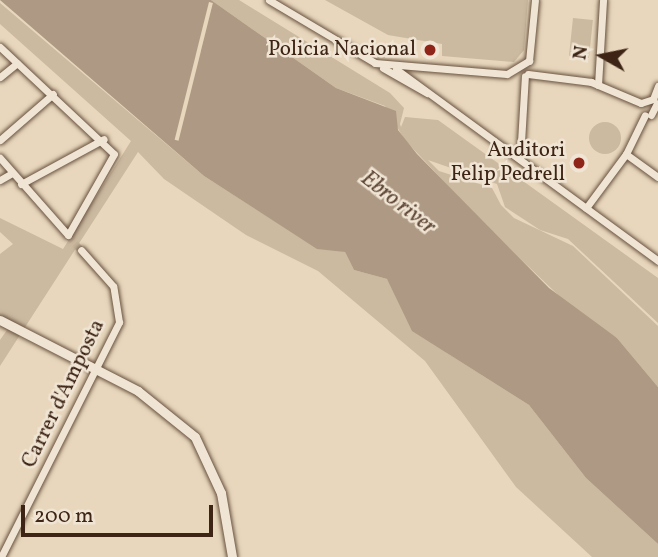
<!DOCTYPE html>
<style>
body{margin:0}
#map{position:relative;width:658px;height:557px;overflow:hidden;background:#e8d7bd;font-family:Vollkorn,serif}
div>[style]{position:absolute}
.green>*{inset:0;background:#cbb9a0;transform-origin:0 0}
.round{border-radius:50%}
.water>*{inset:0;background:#ae9a84}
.pier>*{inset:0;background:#e8d7bd;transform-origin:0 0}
.minor-tunnel>*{height:7px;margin-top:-3.5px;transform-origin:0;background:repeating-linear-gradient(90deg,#c6b39b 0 7px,transparent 0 10.5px)}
.roads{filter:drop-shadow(0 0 2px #68513e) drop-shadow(0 0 2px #68513e)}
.minor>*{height:7px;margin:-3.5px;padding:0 3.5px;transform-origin:3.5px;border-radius:3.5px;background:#f0e5d4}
.tertiary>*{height:9px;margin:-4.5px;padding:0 4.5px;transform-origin:4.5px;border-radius:4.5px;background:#f0e5d4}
.dots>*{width:19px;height:19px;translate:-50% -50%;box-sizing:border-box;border:4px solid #f0e5d4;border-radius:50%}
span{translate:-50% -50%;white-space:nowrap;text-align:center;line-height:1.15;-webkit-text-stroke:5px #f0e5d4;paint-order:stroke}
.poi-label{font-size:21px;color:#3d2414}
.right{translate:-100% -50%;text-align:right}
.street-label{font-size:21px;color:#3d2414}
.water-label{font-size:23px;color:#5f4736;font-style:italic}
.north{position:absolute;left:567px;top:21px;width:70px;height:70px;-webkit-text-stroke:5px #f0e5d4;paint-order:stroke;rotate:279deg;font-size:19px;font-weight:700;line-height:28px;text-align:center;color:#3d2414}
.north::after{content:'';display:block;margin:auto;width:24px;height:32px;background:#3d2414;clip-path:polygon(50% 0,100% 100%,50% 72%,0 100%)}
.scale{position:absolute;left:21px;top:505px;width:192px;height:32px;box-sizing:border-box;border:4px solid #3d2414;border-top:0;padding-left:9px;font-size:21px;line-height:24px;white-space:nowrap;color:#3d2414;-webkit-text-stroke:5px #f0e5d4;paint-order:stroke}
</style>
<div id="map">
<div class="green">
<div style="clip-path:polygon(211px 0,239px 0,390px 93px,404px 108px,400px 124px,401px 127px,405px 117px,438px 120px,658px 278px,658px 323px,568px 239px,540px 230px,505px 207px,497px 184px,428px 160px,439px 171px,492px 188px,501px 205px,514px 218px,573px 246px,658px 326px,658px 387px,617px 338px,579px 315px,480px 220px,404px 139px,385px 106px,336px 88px)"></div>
<div style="clip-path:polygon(325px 0,528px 0,524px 50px,514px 62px,442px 56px,442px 44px,388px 35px)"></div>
<div style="clip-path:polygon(0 3px,204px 176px,301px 238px,345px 252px,354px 270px,387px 279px,447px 353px,529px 405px,586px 478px,658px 544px,658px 557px,592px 557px,516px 487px,425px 361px,318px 271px,246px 235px,164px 179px,138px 152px,0 366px,0 340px,7px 330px,0 326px,0 254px,13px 244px,0 232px,0 218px,63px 249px,131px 141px,0 24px)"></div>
<div style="left:573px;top:18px;width:20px;height:38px;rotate:6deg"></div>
<div class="round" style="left:589px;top:122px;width:32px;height:32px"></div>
</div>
<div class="water">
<div style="clip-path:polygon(0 0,211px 0,336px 88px,396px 111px,398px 130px,417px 154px,549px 288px,617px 338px,658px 387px,658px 544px,586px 478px,529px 405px,412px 331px,387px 279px,354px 270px,345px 252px,317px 249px,204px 176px)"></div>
</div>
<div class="pier">
<div style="left:209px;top:2px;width:4px;height:142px;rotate:14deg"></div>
</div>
<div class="minor-tunnel">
<div style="left:68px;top:235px;width:20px;rotate:49deg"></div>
</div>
<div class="roads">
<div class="minor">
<div style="left:269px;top:0;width:123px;rotate:30.7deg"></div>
<div style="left:375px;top:63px;width:132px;rotate:4.8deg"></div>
<div style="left:507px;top:74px;width:26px;rotate:-31deg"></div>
<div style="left:529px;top:61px;width:61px;rotate:-84.4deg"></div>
<div style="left:0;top:47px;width:156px;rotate:43.2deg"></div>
<div style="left:114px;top:154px;width:93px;rotate:119.6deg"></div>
<div style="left:68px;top:235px;width:103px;rotate:-131.4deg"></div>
<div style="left:383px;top:68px;width:51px;rotate:29.6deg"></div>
<div style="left:396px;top:69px;width:325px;rotate:36.2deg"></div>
<div style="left:528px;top:74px;width:64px;rotate:7.2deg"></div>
<div style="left:591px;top:82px;width:54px;rotate:22.8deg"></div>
<div style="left:0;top:77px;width:22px;rotate:-39deg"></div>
<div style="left:598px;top:85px;width:85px;rotate:-86.6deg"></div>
<div style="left:653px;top:99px;width:14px;rotate:-69deg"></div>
<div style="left:641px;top:103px;width:13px;rotate:-18deg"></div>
<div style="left:651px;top:115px;width:13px;rotate:-63deg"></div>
<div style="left:0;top:140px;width:70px;rotate:-41deg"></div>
<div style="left:626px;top:154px;width:39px;rotate:36deg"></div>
<div style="left:520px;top:159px;width:83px;rotate:-86.6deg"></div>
<div style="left:0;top:180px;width:14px;rotate:-30deg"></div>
<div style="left:21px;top:184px;width:94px;rotate:-28.5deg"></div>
<div style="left:586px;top:208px;width:67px;rotate:-53.5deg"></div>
<div style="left:626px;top:154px;width:43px;rotate:-64deg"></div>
<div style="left:1px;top:557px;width:263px;rotate:-63.3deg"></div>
<div style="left:119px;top:322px;width:36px;rotate:-99deg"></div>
<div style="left:113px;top:286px;width:48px;rotate:-131.6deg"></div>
</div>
<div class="tertiary">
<div style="left:0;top:320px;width:155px;rotate:27.2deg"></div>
<div style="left:138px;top:391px;width:73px;rotate:38.9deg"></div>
<div style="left:195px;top:437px;width:62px;rotate:65.1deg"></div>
<div style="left:221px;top:493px;width:65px;rotate:80.2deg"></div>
</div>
</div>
<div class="dots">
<div style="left:430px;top:50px;background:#8f2418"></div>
<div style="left:579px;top:163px;background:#8f2418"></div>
</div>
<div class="poi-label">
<span class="right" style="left:416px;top:50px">Policia Nacional</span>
<span class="right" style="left:565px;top:163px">Auditori<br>Felip Pedrell</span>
</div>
<div class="street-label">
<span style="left:64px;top:394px;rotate:-64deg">Carrer d'Amposta</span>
</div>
<div class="water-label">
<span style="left:398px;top:203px;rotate:38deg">Ebro river</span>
</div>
<div class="north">N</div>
<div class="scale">200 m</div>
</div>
